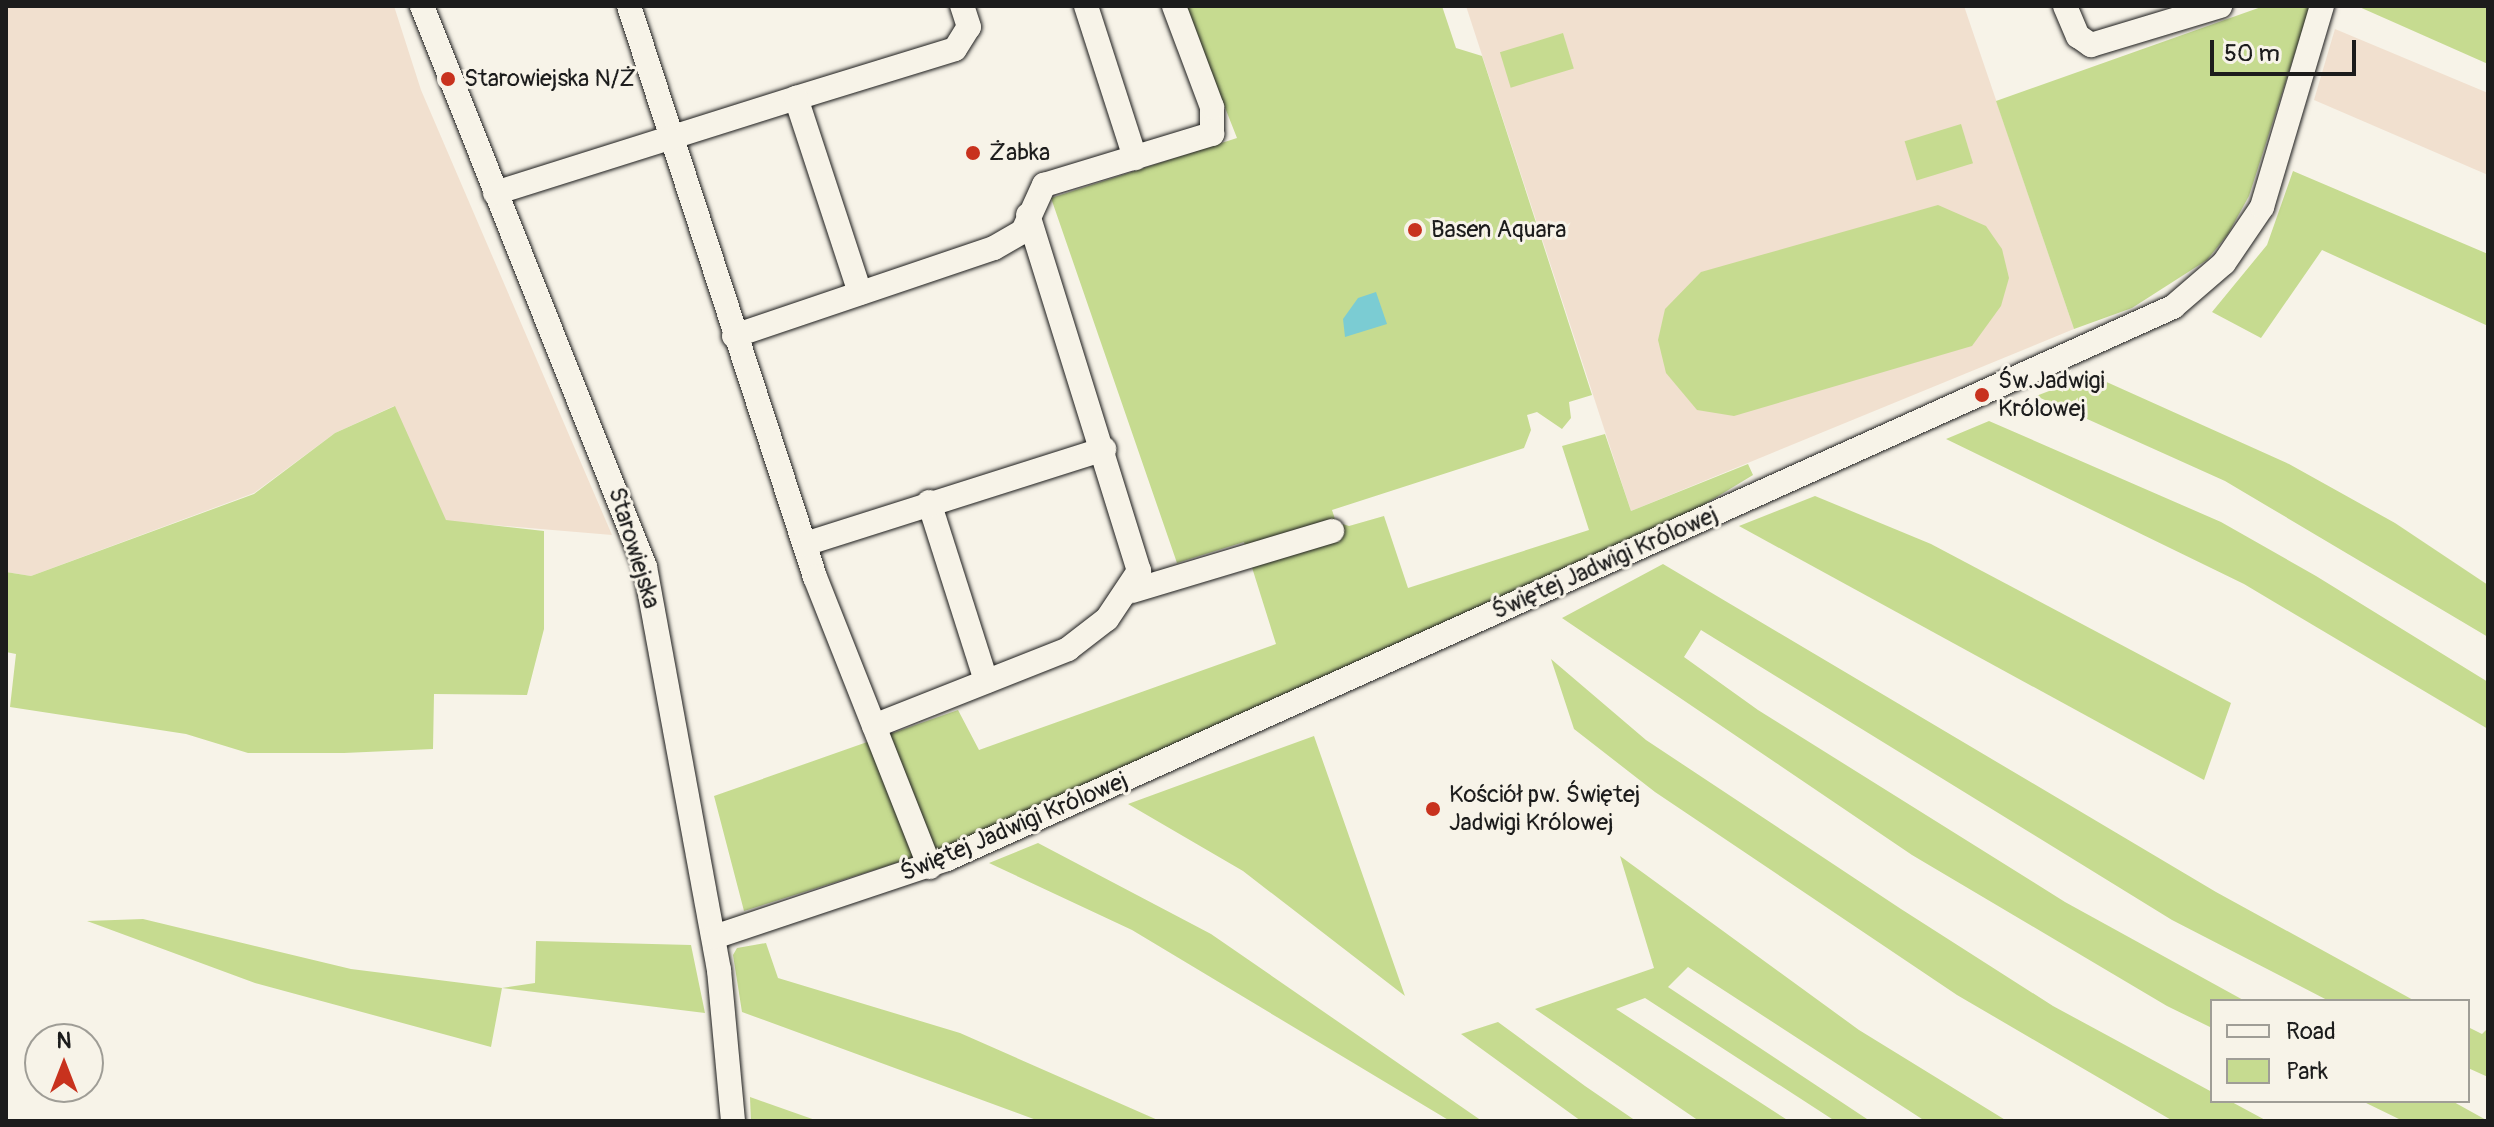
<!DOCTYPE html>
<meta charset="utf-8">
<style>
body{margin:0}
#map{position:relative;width:2494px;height:1127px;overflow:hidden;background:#f7f3e8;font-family:Pangolin,sans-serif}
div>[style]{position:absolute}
.built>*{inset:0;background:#f1e0cf}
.green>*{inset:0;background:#c6db90;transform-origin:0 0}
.water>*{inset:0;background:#7bccd3}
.roads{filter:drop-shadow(0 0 2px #1c1c1c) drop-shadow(0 0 2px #1c1c1c)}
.street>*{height:24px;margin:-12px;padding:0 12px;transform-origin:12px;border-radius:12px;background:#f7f3e8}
.dots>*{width:22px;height:22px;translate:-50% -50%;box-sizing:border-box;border:4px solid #f7f3e8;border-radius:50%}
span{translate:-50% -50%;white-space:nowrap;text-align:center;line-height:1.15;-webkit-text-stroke:6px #f7f3e8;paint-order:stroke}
.poi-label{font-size:24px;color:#1c1c1c}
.left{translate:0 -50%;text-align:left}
.street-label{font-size:24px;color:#1c1c1c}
.frame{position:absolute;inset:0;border:8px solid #1c1c1c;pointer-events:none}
.legend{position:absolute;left:2210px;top:999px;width:260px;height:104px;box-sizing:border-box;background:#f7f3e8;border:2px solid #9f9d96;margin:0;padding:10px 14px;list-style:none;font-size:24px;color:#1c1c1c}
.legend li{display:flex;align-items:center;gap:16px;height:40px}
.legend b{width:40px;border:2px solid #9f9d96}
.north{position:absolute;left:24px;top:1023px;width:80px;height:80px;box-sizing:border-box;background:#f7f3e8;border:2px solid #9f9d96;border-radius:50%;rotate:0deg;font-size:22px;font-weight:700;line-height:32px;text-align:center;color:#1c1c1c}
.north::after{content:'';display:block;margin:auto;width:28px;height:36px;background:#c8321e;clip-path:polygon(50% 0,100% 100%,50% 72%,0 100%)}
.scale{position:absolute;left:2210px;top:40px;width:146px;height:36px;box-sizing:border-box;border:4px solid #1c1c1c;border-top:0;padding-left:10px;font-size:24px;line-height:28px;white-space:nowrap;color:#1c1c1c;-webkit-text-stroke:6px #f7f3e8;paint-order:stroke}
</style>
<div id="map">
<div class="built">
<div style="clip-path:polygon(6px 6px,394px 6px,421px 90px,612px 535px,446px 521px,394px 406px,335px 433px,254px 493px,31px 576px,6px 572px)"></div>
<div style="clip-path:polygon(1466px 6px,1964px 6px,2074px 329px,1631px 511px)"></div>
<div style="clip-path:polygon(2335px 29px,2488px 93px,2488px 175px,2314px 100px)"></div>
</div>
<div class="green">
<div style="clip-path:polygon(1185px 6px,1442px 6px,1456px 48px,1482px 56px,1592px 395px,1569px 402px,1571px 418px,1562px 429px,1537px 412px,1527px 415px,1531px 430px,1524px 448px,1332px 510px,1336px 522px,1349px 526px,1384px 516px,1408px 588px,1589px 530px,1562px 446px,1605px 434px,1631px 511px,1748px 464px,1753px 475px,1697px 509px,966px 841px,744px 911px,714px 796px,958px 710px,979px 750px,1276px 644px,1244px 542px,1177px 563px,1051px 198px,1237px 138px)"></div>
<div style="clip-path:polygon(2264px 6px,2310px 6px,2249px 196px,2228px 234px,2207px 260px,2132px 308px,2074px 329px,1996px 101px)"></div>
<div style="clip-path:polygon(2357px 6px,2488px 6px,2488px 64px,2400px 25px)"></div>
<div style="left:1563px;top:33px;width:37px;height:66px;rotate:73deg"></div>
<div style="left:1961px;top:124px;width:41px;height:59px;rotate:73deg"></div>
<div style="clip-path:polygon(2293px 171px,2488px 254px,2488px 326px,2322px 250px,2261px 338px,2212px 312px,2267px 245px)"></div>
<div style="clip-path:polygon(1938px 205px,1986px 226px,2002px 249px,2009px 278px,2001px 306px,1972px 346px,1734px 416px,1697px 410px,1666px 373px,1658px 340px,1665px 309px,1701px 272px)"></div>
<div style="clip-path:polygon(2091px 375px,2289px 464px,2395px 523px,2488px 585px,2488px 637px,2225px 481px,2036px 396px)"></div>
<div style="clip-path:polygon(395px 406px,446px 520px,544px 531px,544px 629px,527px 695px,434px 694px,433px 749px,344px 753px,248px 753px,186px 734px,10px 707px,16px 654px,6px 652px,6px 572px,31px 576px,254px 494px,335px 433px)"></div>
<div style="clip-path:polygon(1989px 421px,2221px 522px,2316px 576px,2488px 682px,2488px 729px,2244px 584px,1946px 439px)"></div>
<div style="clip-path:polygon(1815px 496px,1931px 544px,2231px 703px,2204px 780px,1739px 526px)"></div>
<div style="clip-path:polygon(1663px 564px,2216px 892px,2415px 1001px,2329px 1001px,2172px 920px,1701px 630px,1684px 657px,1758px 710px,2065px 902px,2245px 1001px,2212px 1001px,2212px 1028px,2167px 1006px,1912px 855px,1562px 618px)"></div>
<div style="clip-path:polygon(1551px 659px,1646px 740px,1901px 909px,2053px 1006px,2212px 1092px,2212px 1101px,2230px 1101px,2267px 1121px,2173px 1121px,1957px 995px,1655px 792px,1574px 729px)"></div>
<div style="clip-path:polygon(1314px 736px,1405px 996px,1243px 871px,1128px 804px)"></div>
<div style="clip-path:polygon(1038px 843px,1211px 934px,1482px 1121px,1450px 1121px,1132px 930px,989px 863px)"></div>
<div style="clip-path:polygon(1620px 856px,1859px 1030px,2007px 1121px,1925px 1121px,1688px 967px,1668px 987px,1870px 1121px,1835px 1121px,1645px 998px,1616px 1009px,1789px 1121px,1699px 1121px,1535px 1009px,1654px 968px)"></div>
<div style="clip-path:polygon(143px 919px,351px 969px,502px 988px,535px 983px,536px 941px,691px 945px,705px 1013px,502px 988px,491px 1047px,255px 983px,87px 921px)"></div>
<div style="clip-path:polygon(766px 943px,778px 978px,960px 1033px,1160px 1121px,1039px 1121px,742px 1012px,733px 955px,737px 948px)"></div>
<div style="clip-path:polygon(1498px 1022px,1585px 1086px,1636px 1121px,1581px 1121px,1461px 1034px)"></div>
<div style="clip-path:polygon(2468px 1027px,2482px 1034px,2488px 1028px,2488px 1077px,2468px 1068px)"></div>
<div style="clip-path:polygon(750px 1097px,818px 1121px,751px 1121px)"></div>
<div style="clip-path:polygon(2362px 1101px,2452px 1101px,2488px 1121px,2403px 1121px)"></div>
</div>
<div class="water">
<div style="clip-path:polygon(1376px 292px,1387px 324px,1345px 337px,1343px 319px,1358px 298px)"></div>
</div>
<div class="roads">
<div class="street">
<div style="left:422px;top:6px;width:604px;rotate:68.32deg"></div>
<div style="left:645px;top:567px;width:410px;rotate:79.6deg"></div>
<div style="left:719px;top:970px;width:152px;rotate:84.7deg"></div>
<div style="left:629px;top:6px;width:601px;rotate:71.96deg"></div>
<div style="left:815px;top:577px;width:312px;rotate:68.4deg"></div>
<div style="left:1086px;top:6px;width:160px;rotate:72.1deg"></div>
<div style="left:2065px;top:6px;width:33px;rotate:67deg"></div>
<div style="left:2078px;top:36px;width:16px;rotate:35deg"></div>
<div style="left:2091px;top:45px;width:135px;rotate:-16.8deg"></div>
<div style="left:796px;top:98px;width:166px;rotate:-17.1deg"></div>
<div style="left:955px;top:49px;width:26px;rotate:-58deg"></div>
<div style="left:969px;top:27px;width:22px;rotate:-108deg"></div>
<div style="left:495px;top:193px;width:316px;rotate:-17.5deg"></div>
<div style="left:796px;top:98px;width:205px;rotate:71.8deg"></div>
<div style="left:734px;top:336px;width:274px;rotate:-18.7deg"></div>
<div style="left:994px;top:248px;width:34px;rotate:-30deg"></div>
<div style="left:1023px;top:231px;width:51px;rotate:-65.5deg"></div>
<div style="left:1044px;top:185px;width:176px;rotate:-16.9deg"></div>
<div style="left:1212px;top:134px;width:27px;rotate:-90deg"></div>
<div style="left:1212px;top:107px;width:108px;rotate:-110.6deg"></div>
<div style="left:929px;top:502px;width:188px;rotate:72.3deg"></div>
<div style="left:805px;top:544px;width:314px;rotate:-17.6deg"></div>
<div style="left:1132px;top:591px;width:209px;rotate:-16.7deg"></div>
<div style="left:874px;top:726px;width:209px;rotate:-21.6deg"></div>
<div style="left:1068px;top:649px;width:49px;rotate:-37.6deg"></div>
<div style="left:1107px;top:619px;width:58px;rotate:-56.3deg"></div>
<div style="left:1139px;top:571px;width:373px;rotate:-107.3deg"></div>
<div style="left:714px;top:937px;width:246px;rotate:-18.5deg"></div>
<div style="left:947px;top:859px;width:1345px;rotate:-24.24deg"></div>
<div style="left:2173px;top:307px;width:67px;rotate:-40.8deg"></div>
<div style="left:2224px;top:263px;width:68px;rotate:-55.8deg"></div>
<div style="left:2262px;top:207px;width:210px;rotate:-73.4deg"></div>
</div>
</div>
<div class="dots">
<div style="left:448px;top:79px;background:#c8321e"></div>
<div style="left:973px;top:153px;background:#c8321e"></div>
<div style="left:1415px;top:230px;background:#c8321e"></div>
<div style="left:1982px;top:395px;background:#c8321e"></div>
<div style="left:1433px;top:809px;background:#c8321e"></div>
</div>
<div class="poi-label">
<span class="left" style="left:464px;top:79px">Starowiejska N/Ż</span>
<span class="left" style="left:989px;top:153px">Żabka</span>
<span class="left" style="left:1431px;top:230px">Basen Aquara</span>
<span class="left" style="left:1998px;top:395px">Św.Jadwigi<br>Królowej</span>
<span class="left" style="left:1449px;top:809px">Kościół pw. Świętej<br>Jadwigi Królowej</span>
</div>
<div class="street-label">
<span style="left:634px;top:548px;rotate:73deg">Starowiejska</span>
<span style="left:1605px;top:563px;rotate:-24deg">Świętej Jadwigi Królowej</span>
<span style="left:1014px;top:827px;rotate:-23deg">Świętej Jadwigi Królowej</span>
</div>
<div class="frame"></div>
<ul class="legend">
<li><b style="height:10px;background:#f7f3e8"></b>Road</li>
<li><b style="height:22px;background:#c6db90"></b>Park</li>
</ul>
<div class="north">N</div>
<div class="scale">50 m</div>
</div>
